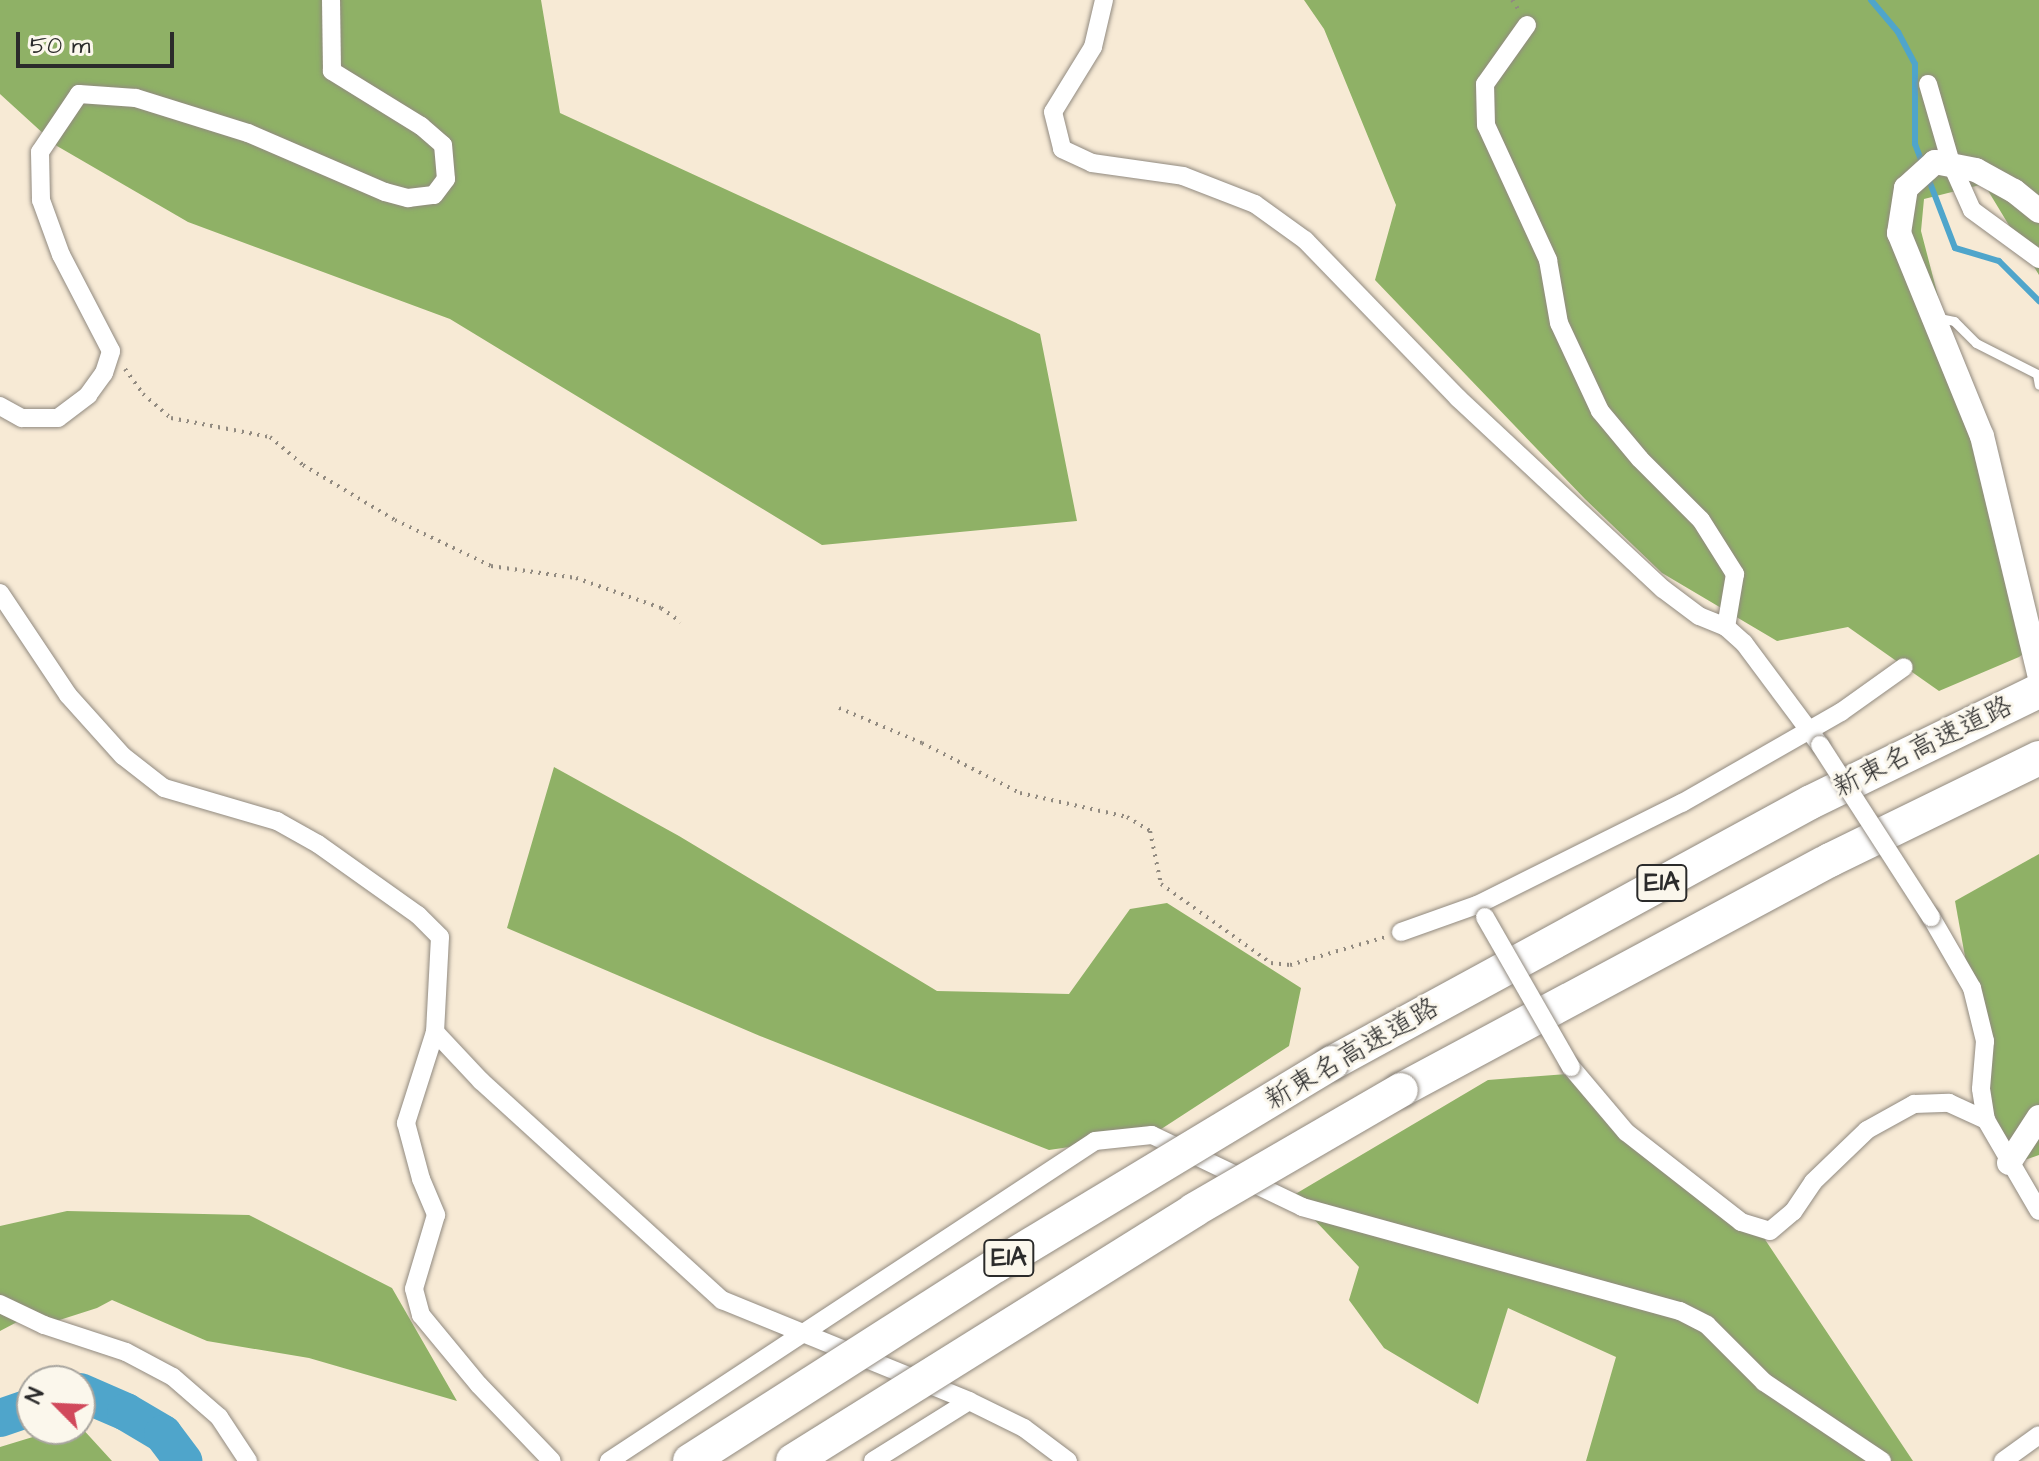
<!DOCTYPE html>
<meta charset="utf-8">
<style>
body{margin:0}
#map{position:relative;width:2039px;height:1461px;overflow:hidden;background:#f7ead5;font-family:"Architects Daughter","Klee One",sans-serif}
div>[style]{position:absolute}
.forest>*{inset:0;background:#8fb166}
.stream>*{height:6px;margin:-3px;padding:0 3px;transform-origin:3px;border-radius:3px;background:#4fa5cb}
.river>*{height:38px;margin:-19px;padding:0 19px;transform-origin:19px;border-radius:19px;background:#4fa5cb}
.path>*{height:4px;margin-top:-2px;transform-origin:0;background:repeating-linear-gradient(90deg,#918a80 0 2px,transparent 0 8px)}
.roads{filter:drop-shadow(0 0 2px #918a80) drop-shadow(0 0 2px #918a80)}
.service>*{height:9px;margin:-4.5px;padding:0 4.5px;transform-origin:4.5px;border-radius:4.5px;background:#fff}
.minor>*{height:18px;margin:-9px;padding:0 9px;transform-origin:9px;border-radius:9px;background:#fff}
.tertiary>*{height:24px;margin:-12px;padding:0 12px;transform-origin:12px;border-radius:12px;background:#fff}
.motorway>*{height:34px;margin:-17px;padding:0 17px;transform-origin:17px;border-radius:17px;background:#fff}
.bridges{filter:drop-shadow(0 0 2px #918a80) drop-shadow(0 0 2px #918a80)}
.minor-bridge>*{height:18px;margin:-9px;padding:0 9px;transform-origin:9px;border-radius:9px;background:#fff}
.motorway-bridge>*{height:34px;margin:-17px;padding:0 17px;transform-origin:17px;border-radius:17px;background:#fff}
span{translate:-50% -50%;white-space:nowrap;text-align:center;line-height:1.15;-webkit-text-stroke:6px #fbf7ec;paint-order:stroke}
.shield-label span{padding:2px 6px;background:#fbf7ec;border:2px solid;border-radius:6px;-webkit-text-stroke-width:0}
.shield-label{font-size:26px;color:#2b2b2b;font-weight:700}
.street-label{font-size:28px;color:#2b2b2b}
.north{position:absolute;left:16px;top:1365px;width:80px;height:80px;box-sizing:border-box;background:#fbf7ec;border:2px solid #a8a59f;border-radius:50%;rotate:294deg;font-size:22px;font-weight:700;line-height:32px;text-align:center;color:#2b2b2b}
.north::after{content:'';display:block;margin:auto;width:28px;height:36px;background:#d1495b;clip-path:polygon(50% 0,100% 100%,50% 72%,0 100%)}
.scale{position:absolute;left:16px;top:32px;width:158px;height:36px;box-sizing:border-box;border:4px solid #2b2b2b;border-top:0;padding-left:10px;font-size:24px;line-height:28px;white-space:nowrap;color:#2b2b2b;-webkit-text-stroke:6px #fbf7ec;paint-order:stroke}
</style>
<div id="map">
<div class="forest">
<div style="clip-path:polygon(0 0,541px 0,560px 113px,1040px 334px,1077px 521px,822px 545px,450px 319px,188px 222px,57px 146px,0 94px)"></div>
<div style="clip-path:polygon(1304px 0,2039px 0,2039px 275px,1984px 184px,1924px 199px,1921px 231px,2030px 649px,2019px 657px,1939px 691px,1848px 627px,1777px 641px,1662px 573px,1585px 499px,1375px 280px,1396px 205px,1324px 29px)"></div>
<div style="clip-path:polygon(554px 767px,679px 836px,937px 991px,1069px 994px,1130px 909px,1167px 903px,1301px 988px,1289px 1046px,1152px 1135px,1049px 1150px,760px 1036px,507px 928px)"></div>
<div style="clip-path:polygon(2039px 854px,2039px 1155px,2016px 1163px,1993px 1112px,1955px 901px)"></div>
<div style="clip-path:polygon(1567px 1074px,1762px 1235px,1913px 1461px,1586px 1461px,1616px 1357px,1508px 1308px,1478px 1404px,1384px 1348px,1349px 1300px,1359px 1267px,1292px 1196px,1488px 1080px)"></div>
<div style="clip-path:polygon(67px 1211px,249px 1215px,392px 1288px,457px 1401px,309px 1358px,207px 1341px,112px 1300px,97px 1308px,44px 1325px,19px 1321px,0 1331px,0 1226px)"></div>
<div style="clip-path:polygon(80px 1426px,112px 1461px,0 1461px,0 1447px,59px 1429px,80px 1429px)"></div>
</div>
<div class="stream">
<div style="left:1871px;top:0;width:42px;rotate:49.8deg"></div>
<div style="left:1898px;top:32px;width:36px;rotate:62deg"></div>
<div style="left:1915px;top:64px;width:80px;rotate:90deg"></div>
<div style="left:1915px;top:144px;width:22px;rotate:69deg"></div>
<div style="left:1927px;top:175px;width:78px;rotate:69deg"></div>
<div style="left:1955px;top:248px;width:46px;rotate:16.5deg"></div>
<div style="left:1999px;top:261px;width:57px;rotate:45deg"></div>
</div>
<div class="river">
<div style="left:80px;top:1392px;width:50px;rotate:23.5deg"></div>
<div style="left:126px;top:1412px;width:43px;rotate:30.7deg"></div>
<div style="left:163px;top:1434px;width:34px;rotate:53deg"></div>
<div style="left:0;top:1418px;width:34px;rotate:-19deg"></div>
</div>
<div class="path">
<div style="left:1512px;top:0;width:11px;rotate:56deg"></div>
<div style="left:125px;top:369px;width:31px;rotate:54deg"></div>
<div style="left:143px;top:394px;width:37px;rotate:41deg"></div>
<div style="left:171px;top:418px;width:101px;rotate:10.9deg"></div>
<div style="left:270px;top:437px;width:43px;rotate:40.3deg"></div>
<div style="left:303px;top:465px;width:107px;rotate:30.9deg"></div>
<div style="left:395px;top:520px;width:106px;rotate:25.6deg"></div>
<div style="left:491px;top:566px;width:86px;rotate:8deg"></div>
<div style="left:576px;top:578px;width:90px;rotate:19.4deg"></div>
<div style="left:661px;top:608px;width:24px;rotate:35deg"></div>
<div style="left:839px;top:708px;width:90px;rotate:22.9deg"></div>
<div style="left:922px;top:743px;width:110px;rotate:27deg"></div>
<div style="left:1020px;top:793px;width:110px;rotate:12.6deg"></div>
<div style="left:1127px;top:817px;width:27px;rotate:31deg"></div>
<div style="left:1150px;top:831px;width:54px;rotate:78.3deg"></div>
<div style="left:1161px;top:884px;width:135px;rotate:35.7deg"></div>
<div style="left:1271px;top:963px;width:19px;rotate:6deg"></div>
<div style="left:1290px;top:965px;width:100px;rotate:-16.3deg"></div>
</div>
<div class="roads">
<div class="service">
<div style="left:1939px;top:318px;width:15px;rotate:11deg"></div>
<div style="left:1954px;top:321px;width:31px;rotate:45deg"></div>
<div style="left:1976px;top:343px;width:68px;rotate:26.9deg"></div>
<div style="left:2037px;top:374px;width:11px;rotate:80deg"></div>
</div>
<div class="minor">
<div style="left:1104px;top:0;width:48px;rotate:103.2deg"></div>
<div style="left:1093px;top:47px;width:76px;rotate:121.6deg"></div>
<div style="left:1053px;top:112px;width:38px;rotate:76deg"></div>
<div style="left:1062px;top:149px;width:33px;rotate:25deg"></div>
<div style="left:1092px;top:163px;width:92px;rotate:8.1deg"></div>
<div style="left:1183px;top:176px;width:77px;rotate:21.3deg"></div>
<div style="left:1255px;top:204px;width:62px;rotate:35.8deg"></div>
<div style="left:1305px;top:240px;width:220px;rotate:45.9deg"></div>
<div style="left:1458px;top:398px;width:280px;rotate:43deg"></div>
<div style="left:1663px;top:589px;width:45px;rotate:36.9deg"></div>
<div style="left:1699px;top:616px;width:29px;rotate:22deg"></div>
<div style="left:1726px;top:627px;width:24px;rotate:42deg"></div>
<div style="left:1744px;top:643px;width:127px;rotate:53.3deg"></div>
<div style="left:1527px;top:25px;width:72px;rotate:125.4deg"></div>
<div style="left:1485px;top:84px;width:41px;rotate:88.6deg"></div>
<div style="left:1486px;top:125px;width:149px;rotate:65.3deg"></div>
<div style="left:1548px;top:260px;width:64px;rotate:80.1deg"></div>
<div style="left:1559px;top:323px;width:97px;rotate:65deg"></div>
<div style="left:1600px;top:411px;width:62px;rotate:50.2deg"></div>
<div style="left:1640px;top:459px;width:86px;rotate:45deg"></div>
<div style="left:1701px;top:520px;width:64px;rotate:57.8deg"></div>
<div style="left:1735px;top:574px;width:54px;rotate:99.6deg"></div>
<div style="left:1928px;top:84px;width:82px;rotate:73.8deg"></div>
<div style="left:1951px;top:163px;width:51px;rotate:65.9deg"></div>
<div style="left:1972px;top:210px;width:83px;rotate:36.2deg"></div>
<div style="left:0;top:406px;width:25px;rotate:29deg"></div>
<div style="left:22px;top:418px;width:36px"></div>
<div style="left:58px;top:418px;width:38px;rotate:-37deg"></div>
<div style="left:88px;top:395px;width:27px;rotate:-54deg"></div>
<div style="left:104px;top:373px;width:23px;rotate:-72deg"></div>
<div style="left:111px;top:351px;width:108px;rotate:-117.5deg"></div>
<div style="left:61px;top:255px;width:59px;rotate:-110deg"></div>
<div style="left:41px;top:200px;width:48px;rotate:-91.2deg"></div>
<div style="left:40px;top:152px;width:70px;rotate:-56.1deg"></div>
<div style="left:79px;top:94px;width:57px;rotate:4deg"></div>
<div style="left:136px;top:98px;width:117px;rotate:17.4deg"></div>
<div style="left:248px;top:133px;width:149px;rotate:23.3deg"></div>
<div style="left:385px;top:192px;width:24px;rotate:15deg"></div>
<div style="left:408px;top:198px;width:26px;rotate:-7deg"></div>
<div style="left:434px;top:195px;width:20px;rotate:-53deg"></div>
<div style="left:446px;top:179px;width:34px;rotate:-95deg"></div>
<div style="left:443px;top:145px;width:29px;rotate:-139deg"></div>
<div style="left:421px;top:126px;width:105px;rotate:-148.3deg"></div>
<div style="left:332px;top:71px;width:71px;rotate:-90.8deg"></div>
<div style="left:0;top:593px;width:123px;rotate:56.3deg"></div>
<div style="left:68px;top:695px;width:82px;rotate:48deg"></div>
<div style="left:123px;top:756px;width:52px;rotate:38deg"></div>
<div style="left:164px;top:788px;width:118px;rotate:16.3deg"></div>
<div style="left:277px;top:821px;width:47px;rotate:29.3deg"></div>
<div style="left:318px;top:844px;width:123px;rotate:35.4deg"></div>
<div style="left:418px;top:915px;width:31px;rotate:45deg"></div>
<div style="left:440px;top:937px;width:95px;rotate:93deg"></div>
<div style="left:435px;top:1032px;width:96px;rotate:107.7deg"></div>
<div style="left:406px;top:1123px;width:58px;rotate:75deg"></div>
<div style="left:421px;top:1179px;width:39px;rotate:67deg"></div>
<div style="left:436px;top:1215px;width:77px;rotate:106.6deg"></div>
<div style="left:414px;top:1289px;width:27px;rotate:75deg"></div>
<div style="left:421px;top:1315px;width:91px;rotate:50.4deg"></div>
<div style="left:479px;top:1385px;width:105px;rotate:46.2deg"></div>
<div style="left:1931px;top:917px;width:82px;rotate:60deg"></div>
<div style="left:1972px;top:988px;width:55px;rotate:76.2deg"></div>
<div style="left:1985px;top:1041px;width:48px;rotate:94.8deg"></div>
<div style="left:1981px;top:1089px;width:31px;rotate:81deg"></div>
<div style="left:1401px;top:932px;width:81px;rotate:-19.6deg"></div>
<div style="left:1477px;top:905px;width:229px;rotate:-26.5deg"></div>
<div style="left:1682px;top:803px;width:183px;rotate:-29.8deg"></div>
<div style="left:1841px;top:712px;width:77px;rotate:-35.5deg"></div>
<div style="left:435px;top:1032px;width:67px;rotate:46.8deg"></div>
<div style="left:481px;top:1081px;width:326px;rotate:42.3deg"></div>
<div style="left:722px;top:1300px;width:267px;rotate:22.2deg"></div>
<div style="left:969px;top:1401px;width:61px;rotate:26.1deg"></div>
<div style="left:1024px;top:1428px;width:55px;rotate:36.9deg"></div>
<div style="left:1571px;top:1067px;width:85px;rotate:49.8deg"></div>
<div style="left:1626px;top:1132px;width:146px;rotate:38deg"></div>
<div style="left:1741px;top:1222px;width:30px;rotate:17deg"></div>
<div style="left:1770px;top:1231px;width:30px;rotate:-40deg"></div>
<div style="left:1793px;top:1212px;width:36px;rotate:-56deg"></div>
<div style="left:1813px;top:1182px;width:75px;rotate:-43.9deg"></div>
<div style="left:1867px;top:1130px;width:54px;rotate:-29deg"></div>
<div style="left:1914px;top:1104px;width:35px;rotate:-2deg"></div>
<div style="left:1949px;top:1103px;width:41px;rotate:24.7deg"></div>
<div style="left:1986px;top:1120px;width:105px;rotate:59.8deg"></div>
<div style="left:0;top:1304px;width:49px;rotate:25.5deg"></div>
<div style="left:44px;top:1325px;width:86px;rotate:18.2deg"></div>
<div style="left:126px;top:1352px;width:53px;rotate:28deg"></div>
<div style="left:173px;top:1377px;width:61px;rotate:41deg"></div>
<div style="left:219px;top:1417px;width:53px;rotate:56.6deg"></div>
<div style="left:609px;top:1461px;width:582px;rotate:-33.36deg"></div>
<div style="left:1095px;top:1141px;width:57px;rotate:-6deg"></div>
<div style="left:1152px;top:1135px;width:166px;rotate:25.6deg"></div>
<div style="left:1302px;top:1207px;width:392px;rotate:15.4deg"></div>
<div style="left:1680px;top:1311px;width:30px;rotate:27deg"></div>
<div style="left:1707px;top:1325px;width:81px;rotate:45deg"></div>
<div style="left:1764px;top:1382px;width:142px;rotate:33.8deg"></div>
<div style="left:873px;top:1461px;width:113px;rotate:-32deg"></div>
<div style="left:2003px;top:1461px;width:44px;rotate:-35.8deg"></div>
</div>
<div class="tertiary">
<div style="left:2039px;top:211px;width:32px;rotate:-141deg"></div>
<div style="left:2014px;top:191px;width:43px;rotate:-151.1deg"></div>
<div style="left:1976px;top:170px;width:42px;rotate:-169deg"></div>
<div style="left:1935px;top:162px;width:39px;rotate:138deg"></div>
<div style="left:1906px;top:188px;width:46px;rotate:98.8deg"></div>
<div style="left:1899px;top:233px;width:219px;rotate:67.8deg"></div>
<div style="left:1982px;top:436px;width:244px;rotate:76.5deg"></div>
<div style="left:2009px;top:1163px;width:55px;rotate:-56.9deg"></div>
</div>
<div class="motorway">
<div style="left:1332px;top:1063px;width:545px;rotate:-28.59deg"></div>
<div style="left:1811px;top:802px;width:254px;rotate:-26deg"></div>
<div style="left:1401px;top:1090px;width:487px;rotate:-28.2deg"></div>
<div style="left:1830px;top:860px;width:233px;rotate:-26deg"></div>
</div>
</div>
<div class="bridges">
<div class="minor-bridge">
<div style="left:1820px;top:745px;width:205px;rotate:57.2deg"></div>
<div style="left:1485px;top:917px;width:173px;rotate:60.2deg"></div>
</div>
<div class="motorway-bridge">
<div style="left:690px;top:1461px;width:364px;rotate:-32.6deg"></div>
<div style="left:997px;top:1265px;width:391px;rotate:-31.1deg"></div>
<div style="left:793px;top:1461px;width:473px;rotate:-32deg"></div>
<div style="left:1194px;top:1210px;width:239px;rotate:-30.1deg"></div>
</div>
</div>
<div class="shield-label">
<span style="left:1662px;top:883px">E1A</span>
<span style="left:1009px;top:1258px">E1A</span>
</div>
<div class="street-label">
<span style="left:1923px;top:747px;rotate:-26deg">新東名高速道路</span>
<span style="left:1352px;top:1054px;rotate:-30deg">新東名高速道路</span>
</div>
<div class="north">N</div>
<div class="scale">50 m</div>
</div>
